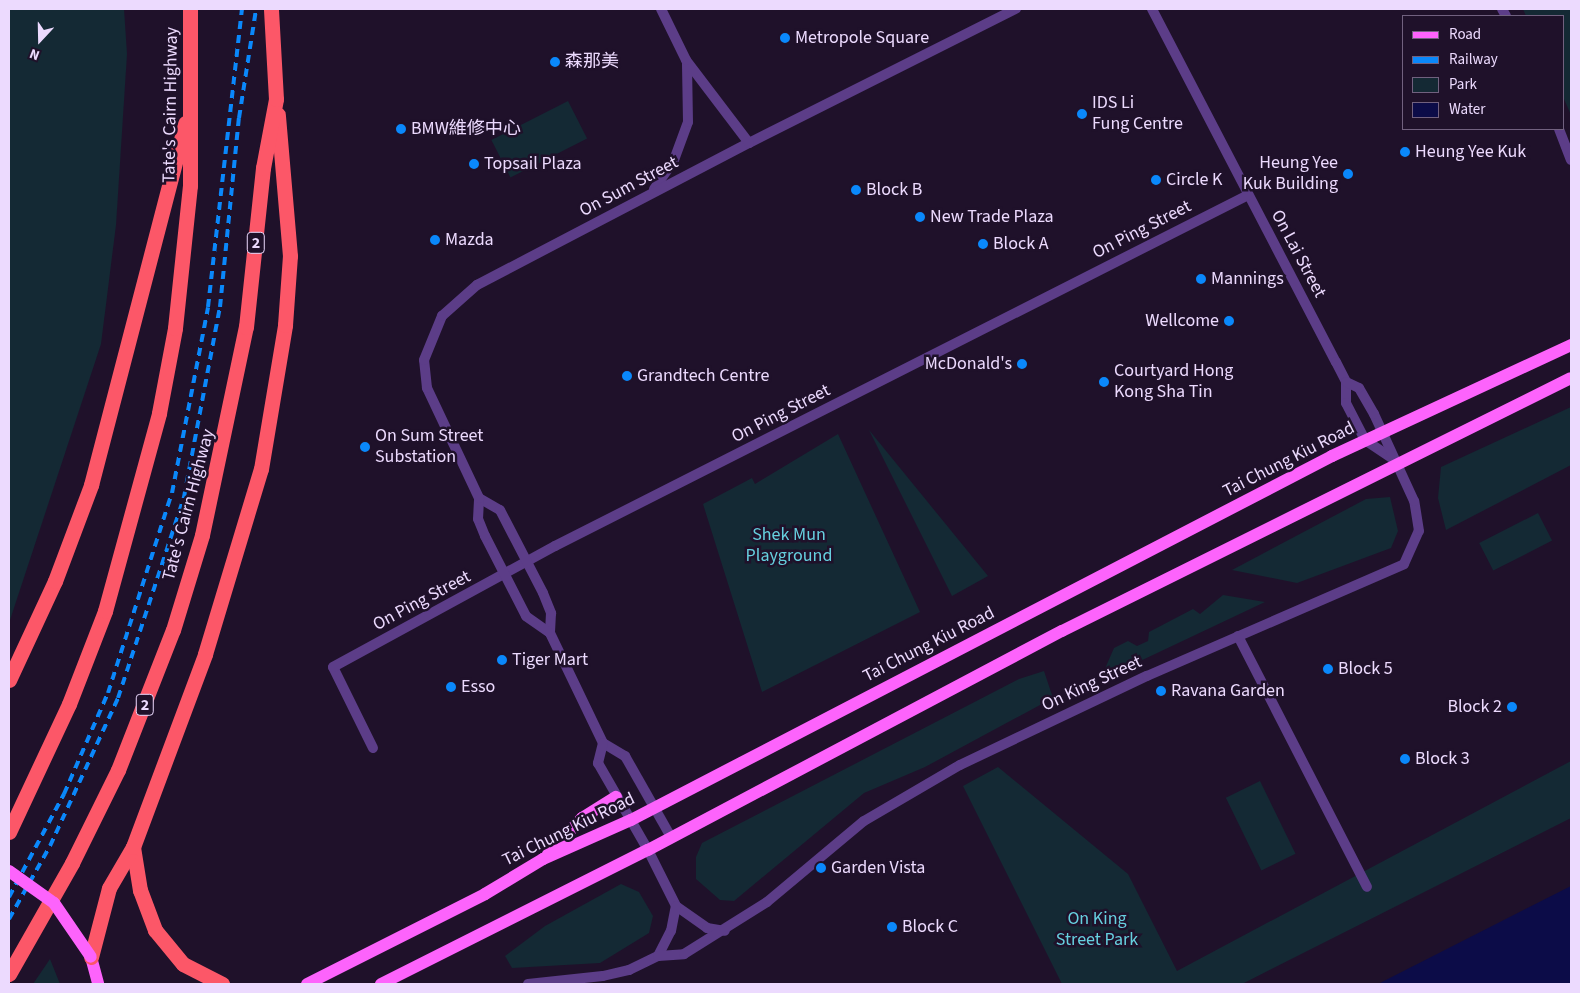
<!DOCTYPE html>
<meta charset="utf-8">
<style>
body{margin:0}
#map{position:relative;width:1580px;height:993px;overflow:hidden;background:#1f112a;font-family:"Source Sans 3","Noto Sans TC",sans-serif}
div>[style]{position:absolute}
.green>*{inset:0;background:#142934;transform-origin:0 0}
.water>*{inset:0;background:#0c0c48}
.pedestrian>*{height:10px;margin:-5px;padding:0 5px;transform-origin:5px;border-radius:5px;background:#5c3d88}
.minor>*{height:10px;margin:-5px;padding:0 5px;transform-origin:5px;border-radius:5px;background:#5c3d88}
.tertiary>*{height:10px;margin:-5px;padding:0 5px;transform-origin:5px;border-radius:5px;background:#5c3d88}
.primary>*{height:12px;margin:-6px;padding:0 6px;transform-origin:6px;border-radius:6px;background:#fd63fc}
.motorway>*{height:15px;margin:-7.5px;padding:0 7.5px;transform-origin:7.5px;border-radius:7.5px;background:#fc5768}
.rail>*{height:4px;margin-top:-2px;transform-origin:0;background:repeating-linear-gradient(90deg,#0a88fb 0 8px,transparent 0 14px)}
.primary-bridge>*{height:12px;margin:-6px;padding:0 6px;transform-origin:6px;border-radius:6px;background:#fd63fc}
.dots>*{width:14px;height:14px;translate:-50% -50%;box-sizing:border-box;border:2px solid #1f112a;border-radius:50%}
span{translate:-50% -50%;white-space:nowrap;text-align:center;line-height:1.15;-webkit-text-stroke:5px #1f112a;paint-order:stroke}
.shield-label span{padding:1px 4px;background:#1f112a;border:1px solid;border-radius:4px;-webkit-text-stroke-width:0}
.shield-label{font-size:16px;color:#ecdafe;font-weight:700}
.poi-label{font-size:18px;color:#ecdafe}
.left{translate:0 -50%;text-align:left}
.right{translate:-100% -50%;text-align:right}
.street-label{font-size:18px;color:#ecdafe}
.park-label{font-size:18px;color:#66d0df}
.frame{position:absolute;inset:0;border:10px solid #ecdafe;pointer-events:none}
.legend{position:absolute;left:1402px;top:15px;width:162px;height:115px;box-sizing:border-box;background:#1f112a;border:1px solid #71617f;margin:0;padding:6px 9px;list-style:none;font-size:15px;color:#ecdafe}
.legend li{display:flex;align-items:center;gap:10px;height:25px}
.legend b{width:25px;border:1px solid #71617f}
.north{position:absolute;left:15px;top:15px;width:50px;height:50px;-webkit-text-stroke:4px #1f112a;paint-order:stroke;rotate:201deg;font-size:14px;font-weight:700;line-height:20px;text-align:center;color:#ecdafe}
.north::after{content:'';display:block;margin:auto;width:18px;height:22px;background:#ecdafe;clip-path:polygon(50% 0,100% 100%,50% 72%,0 100%)}
</style>
<div id="map">
<div class="green">
<div style="clip-path:polygon(9px 9px,124px 9px,127px 54px,116px 225px,101px 344px,9px 623px)"></div>
<div style="clip-path:polygon(1523px 9px,1571px 9px,1571px 115px,1564px 99px,1564px 16px,1526px 16px)"></div>
<div style="left:568px;top:101px;width:42px;height:86px;rotate:63deg"></div>
<div style="clip-path:polygon(1571px 407px,1571px 465px,1446px 530px,1438px 498px,1441px 467px)"></div>
<div style="clip-path:polygon(869px 430px,988px 576px,952px 596px)"></div>
<div style="clip-path:polygon(838px 434px,920px 612px,762px 692px,703px 504px,752px 478px,755px 484px)"></div>
<div style="clip-path:polygon(1390px 497px,1398px 531px,1391px 548px,1297px 583px,1232px 570px,1366px 499px)"></div>
<div style="left:1538px;top:513px;width:31px;height:66px;rotate:63deg"></div>
<div style="clip-path:polygon(1223px 595px,1265px 602px,1100px 680px,1114px 648px,1128px 641px,1137px 646px,1148px 641px,1149px 632px,1193px 609px,1200px 614px)"></div>
<div style="clip-path:polygon(1044px 671px,1053px 698px,925px 767px,864px 793px,734px 901px,720px 900px,696px 879px,696px 857px,702px 843px,1019px 679px)"></div>
<div style="clip-path:polygon(1571px 761px,1571px 818px,1242px 984px,1062px 984px,963px 786px,998px 767px,1128px 874px,1177px 971px)"></div>
<div style="left:1260px;top:781px;width:81px;height:38px;rotate:64deg"></div>
<div style="clip-path:polygon(621px 884px,639px 892px,653px 916px,649px 933px,600px 963px,512px 968px,505px 956px,545px 926px)"></div>
<div style="clip-path:polygon(50px 959px,60px 984px,33px 984px)"></div>
</div>
<div class="water">
<div style="clip-path:polygon(1571px 886px,1571px 984px,1378px 984px)"></div>
</div>
<div class="pedestrian">
<div style="left:1238px;top:636px;width:282px;rotate:62.8deg"></div>
</div>
<div class="minor">
<div style="left:1152px;top:9px;width:398px;rotate:62.5deg"></div>
<div style="left:1336px;top:362px;width:22px;rotate:63deg"></div>
<div style="left:1346px;top:382px;width:21px;rotate:90deg"></div>
<div style="left:1346px;top:403px;width:42px;rotate:62.8deg"></div>
<div style="left:1365px;top:440px;width:40px;rotate:34deg"></div>
<div style="left:1502px;top:9px;width:8px;rotate:60deg"></div>
<div style="left:1559px;top:129px;width:33px;rotate:69deg"></div>
<div style="left:749px;top:143px;width:299px;rotate:-26.7deg"></div>
<div style="left:373px;top:748px;width:90px;rotate:-116.3deg"></div>
<div style="left:333px;top:667px;width:253px;rotate:-28.6deg"></div>
<div style="left:555px;top:546px;width:777px;rotate:-26.86deg"></div>
<div style="left:648px;top:850px;width:63px;rotate:63.4deg"></div>
<div style="left:676px;top:906px;width:38px;rotate:35deg"></div>
<div style="left:707px;top:928px;width:18px;rotate:9deg"></div>
<div style="left:658px;top:956px;width:28px;rotate:-63deg"></div>
<div style="left:671px;top:931px;width:25px;rotate:-79deg"></div>
<div style="left:528px;top:984px;width:75px;rotate:-6.1deg"></div>
<div style="left:603px;top:976px;width:27px;rotate:-13deg"></div>
<div style="left:629px;top:970px;width:32px;rotate:-26deg"></div>
<div style="left:658px;top:956px;width:26px;rotate:-4deg"></div>
<div style="left:684px;top:954px;width:98px;rotate:-32.1deg"></div>
<div style="left:767px;top:902px;width:126px;rotate:-39.9deg"></div>
<div style="left:864px;top:821px;width:111px;rotate:-30.3deg"></div>
<div style="left:960px;top:765px;width:207px;rotate:-25.5deg"></div>
<div style="left:1147px;top:676px;width:280px;rotate:-23.5deg"></div>
<div style="left:1404px;top:564px;width:36px;rotate:-66deg"></div>
<div style="left:1419px;top:531px;width:30px;rotate:-99deg"></div>
<div style="left:1414px;top:501px;width:96px;rotate:-114.7deg"></div>
<div style="left:1374px;top:414px;width:30px;rotate:-120deg"></div>
<div style="left:1359px;top:388px;width:14px;rotate:-155deg"></div>
</div>
<div class="tertiary">
<div style="left:654px;top:189px;width:35px;rotate:-55deg"></div>
<div style="left:674px;top:160px;width:40px;rotate:-69.8deg"></div>
<div style="left:688px;top:122px;width:59px;rotate:-91deg"></div>
<div style="left:479px;top:498px;width:24px;rotate:30deg"></div>
<div style="left:500px;top:510px;width:93px;rotate:62.6deg"></div>
<div style="left:543px;top:593px;width:22px;rotate:68deg"></div>
<div style="left:551px;top:613px;width:20px;rotate:93deg"></div>
<div style="left:550px;top:633px;width:122px;rotate:64.3deg"></div>
<div style="left:603px;top:743px;width:26px;rotate:31deg"></div>
<div style="left:625px;top:756px;width:93px;rotate:60.4deg"></div>
<div style="left:550px;top:633px;width:29px;rotate:-145deg"></div>
<div style="left:526px;top:616px;width:90px;rotate:-117.1deg"></div>
<div style="left:485px;top:536px;width:18px;rotate:-112deg"></div>
<div style="left:478px;top:519px;width:21px;rotate:-87deg"></div>
<div style="left:479px;top:498px;width:122px;rotate:-115.3deg"></div>
<div style="left:427px;top:388px;width:28px;rotate:-96deg"></div>
<div style="left:424px;top:360px;width:48px;rotate:-67.8deg"></div>
<div style="left:442px;top:316px;width:47px;rotate:-41.5deg"></div>
<div style="left:477px;top:285px;width:307px;rotate:-27.6deg"></div>
<div style="left:749px;top:143px;width:104px;rotate:-127.2deg"></div>
<div style="left:686px;top:60px;width:57px;rotate:-116.1deg"></div>
<div style="left:603px;top:743px;width:21px;rotate:104deg"></div>
<div style="left:598px;top:763px;width:100px;rotate:60.1deg"></div>
</div>
<div class="primary">
<div style="left:548px;top:854px;width:50px;rotate:-46.6deg"></div>
<div style="left:582px;top:818px;width:40px;rotate:-32deg"></div>
<div style="left:91px;top:957px;width:28px;rotate:75deg"></div>
<div style="left:307px;top:984px;width:199px;rotate:-26.8deg"></div>
<div style="left:485px;top:894px;width:68px;rotate:-31.1deg"></div>
<div style="left:543px;top:859px;width:96px;rotate:-23.9deg"></div>
<div style="left:631px;top:820px;width:790px;rotate:-27.44deg"></div>
<div style="left:1332px;top:456px;width:264px;rotate:-24.9deg"></div>
<div style="left:381px;top:984px;width:299px;rotate:-26.7deg"></div>
<div style="left:648px;top:850px;width:468px;rotate:-27.9deg"></div>
<div style="left:1062px;top:631px;width:568px;rotate:-26.43deg"></div>
</div>
<div class="motorway">
<div style="left:9px;top:680px;width:109px;rotate:-65.1deg"></div>
<div style="left:55px;top:581px;width:103px;rotate:-69.4deg"></div>
<div style="left:91px;top:485px;width:374px;rotate:-75.4deg"></div>
<div style="left:9px;top:832px;width:141px;rotate:-64.9deg"></div>
<div style="left:69px;top:704px;width:100px;rotate:-68.8deg"></div>
<div style="left:105px;top:611px;width:205px;rotate:-74.7deg"></div>
<div style="left:159px;top:413px;width:86px;rotate:-79.3deg"></div>
<div style="left:175px;top:328px;width:143px;rotate:-84deg"></div>
<div style="left:190px;top:186px;width:177px;rotate:-90deg"></div>
<div style="left:133px;top:847px;width:44px;rotate:80.8deg"></div>
<div style="left:140px;top:890px;width:43px;rotate:69.4deg"></div>
<div style="left:155px;top:930px;width:44px;rotate:50.5deg"></div>
<div style="left:183px;top:964px;width:44px;rotate:27.1deg"></div>
<div style="left:91px;top:957px;width:71px;rotate:-75.4deg"></div>
<div style="left:109px;top:888px;width:48px;rotate:-59.7deg"></div>
<div style="left:133px;top:847px;width:206px;rotate:-69.5deg"></div>
<div style="left:205px;top:654px;width:193px;rotate:-73.2deg"></div>
<div style="left:261px;top:469px;width:146px;rotate:-80.5deg"></div>
<div style="left:285px;top:325px;width:69px;rotate:-85.9deg"></div>
<div style="left:290px;top:256px;width:142px;rotate:-94.9deg"></div>
<div style="left:9px;top:974px;width:128px;rotate:-60.4deg"></div>
<div style="left:72px;top:863px;width:104px;rotate:-63.7deg"></div>
<div style="left:118px;top:770px;width:150px;rotate:-68.6deg"></div>
<div style="left:173px;top:630px;width:99px;rotate:-73deg"></div>
<div style="left:202px;top:535px;width:213px;rotate:-78.1deg"></div>
<div style="left:246px;top:327px;width:160px;rotate:-83.9deg"></div>
<div style="left:263px;top:168px;width:70px;rotate:-79.3deg"></div>
<div style="left:276px;top:99px;width:90px;rotate:-93.2deg"></div>
</div>
<div class="rail">
<div style="left:9px;top:897px;width:117px;rotate:-61.9deg"></div>
<div style="left:64px;top:794px;width:110px;rotate:-66.5deg"></div>
<div style="left:108px;top:693px;width:210px;rotate:-72.3deg"></div>
<div style="left:172px;top:493px;width:189px;rotate:-79deg"></div>
<div style="left:208px;top:307px;width:300px;rotate:-83.5deg"></div>
<div style="left:9px;top:919px;width:84px;rotate:-60.7deg"></div>
<div style="left:50px;top:846px;width:163px;rotate:-65.3deg"></div>
<div style="left:118px;top:698px;width:212px;rotate:-71.8deg"></div>
<div style="left:184px;top:497px;width:193px;rotate:-79.3deg"></div>
<div style="left:220px;top:307px;width:190px;rotate:-84.3deg"></div>
<div style="left:239px;top:118px;width:110px;rotate:-81.1deg"></div>
</div>
<div class="primary-bridge">
<div style="left:9px;top:871px;width:55px;rotate:35.4deg"></div>
<div style="left:54px;top:903px;width:65px;rotate:55.6deg"></div>
</div>
<div class="dots">
<div style="left:785px;top:38px;background:#0a88fb"></div>
<div style="left:555px;top:62px;background:#0a88fb"></div>
<div style="left:1082px;top:114px;background:#0a88fb"></div>
<div style="left:401px;top:129px;background:#0a88fb"></div>
<div style="left:1405px;top:152px;background:#0a88fb"></div>
<div style="left:474px;top:164px;background:#0a88fb"></div>
<div style="left:1348px;top:174px;background:#0a88fb"></div>
<div style="left:1156px;top:180px;background:#0a88fb"></div>
<div style="left:856px;top:190px;background:#0a88fb"></div>
<div style="left:920px;top:217px;background:#0a88fb"></div>
<div style="left:435px;top:240px;background:#0a88fb"></div>
<div style="left:983px;top:244px;background:#0a88fb"></div>
<div style="left:1201px;top:279px;background:#0a88fb"></div>
<div style="left:1229px;top:321px;background:#0a88fb"></div>
<div style="left:1022px;top:364px;background:#0a88fb"></div>
<div style="left:627px;top:376px;background:#0a88fb"></div>
<div style="left:1104px;top:382px;background:#0a88fb"></div>
<div style="left:365px;top:447px;background:#0a88fb"></div>
<div style="left:502px;top:660px;background:#0a88fb"></div>
<div style="left:1328px;top:669px;background:#0a88fb"></div>
<div style="left:451px;top:687px;background:#0a88fb"></div>
<div style="left:1161px;top:691px;background:#0a88fb"></div>
<div style="left:1512px;top:707px;background:#0a88fb"></div>
<div style="left:1405px;top:759px;background:#0a88fb"></div>
<div style="left:821px;top:868px;background:#0a88fb"></div>
<div style="left:892px;top:927px;background:#0a88fb"></div>
</div>
<div class="shield-label">
<span style="left:256px;top:243px">2</span>
<span style="left:145px;top:705px">2</span>
</div>
<div class="poi-label">
<span class="left" style="left:795px;top:38px">Metropole Square</span>
<span class="left" style="left:565px;top:62px">森那美</span>
<span class="left" style="left:1092px;top:114px">IDS Li<br>Fung Centre</span>
<span class="left" style="left:411px;top:129px">BMW維修中心</span>
<span class="left" style="left:1415px;top:152px">Heung Yee Kuk</span>
<span class="left" style="left:484px;top:164px">Topsail Plaza</span>
<span class="right" style="left:1338px;top:174px">Heung Yee<br>Kuk Building</span>
<span class="left" style="left:1166px;top:180px">Circle K</span>
<span class="left" style="left:866px;top:190px">Block B</span>
<span class="left" style="left:930px;top:217px">New Trade Plaza</span>
<span class="left" style="left:445px;top:240px">Mazda</span>
<span class="left" style="left:993px;top:244px">Block A</span>
<span class="left" style="left:1211px;top:279px">Mannings</span>
<span class="right" style="left:1219px;top:321px">Wellcome</span>
<span class="right" style="left:1012px;top:364px">McDonald's</span>
<span class="left" style="left:1114px;top:382px">Courtyard Hong<br>Kong Sha Tin</span>
<span class="left" style="left:637px;top:376px">Grandtech Centre</span>
<span class="left" style="left:375px;top:447px">On Sum Street<br>Substation</span>
<span class="left" style="left:512px;top:660px">Tiger Mart</span>
<span class="left" style="left:1338px;top:669px">Block 5</span>
<span class="left" style="left:461px;top:687px">Esso</span>
<span class="left" style="left:1171px;top:691px">Ravana Garden</span>
<span class="right" style="left:1502px;top:707px">Block 2</span>
<span class="left" style="left:1415px;top:759px">Block 3</span>
<span class="left" style="left:831px;top:868px">Garden Vista</span>
<span class="left" style="left:902px;top:927px">Block C</span>
</div>
<div class="street-label">
<span style="left:171px;top:105px;rotate:-89deg">Tate's Cairn Highway</span>
<span style="left:629px;top:187px;rotate:-28deg">On Sum Street</span>
<span style="left:1142px;top:230px;rotate:-27deg">On Ping Street</span>
<span style="left:1298px;top:254px;rotate:62deg">On Lai Street</span>
<span style="left:781px;top:414px;rotate:-27deg">On Ping Street</span>
<span style="left:1289px;top:460px;rotate:-27deg">Tai Chung Kiu Road</span>
<span style="left:189px;top:505px;rotate:-75deg">Tate's Cairn Highway</span>
<span style="left:422px;top:601px;rotate:-28deg">On Ping Street</span>
<span style="left:929px;top:645px;rotate:-27deg">Tai Chung Kiu Road</span>
<span style="left:1092px;top:684px;rotate:-25deg">On King Street</span>
<span style="left:569px;top:830px;rotate:-26deg">Tai Chung Kiu Road</span>
</div>
<div class="park-label">
<span style="left:789px;top:546px">Shek Mun<br>Playground</span>
<span style="left:1097px;top:930px">On King<br>Street Park</span>
</div>
<div class="frame"></div>
<ul class="legend">
<li><b style="height:6px;background:#fd63fc"></b>Road</li>
<li><b style="height:6px;background:#0a88fb"></b>Railway</li>
<li><b style="height:14px;background:#142934"></b>Park</li>
<li><b style="height:14px;background:#0c0c48"></b>Water</li>
</ul>
<div class="north">N</div>
</div>
